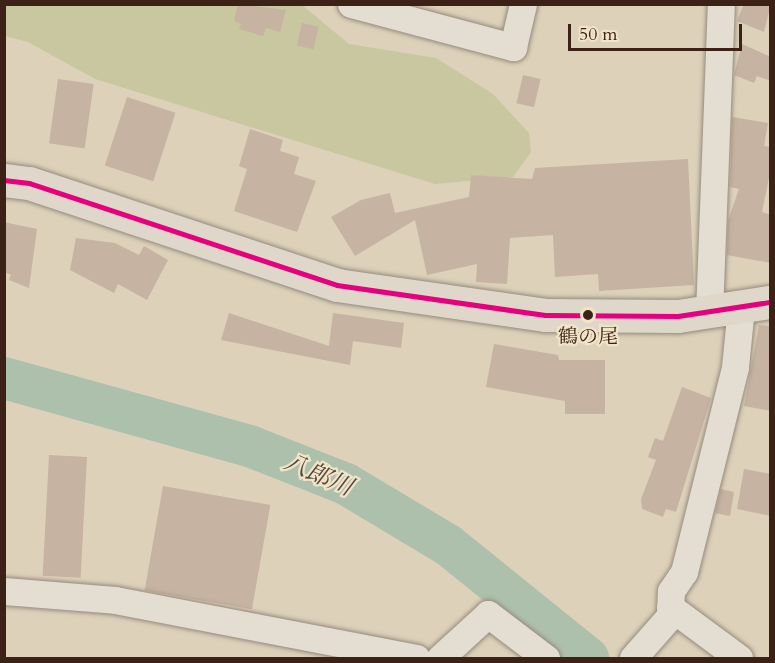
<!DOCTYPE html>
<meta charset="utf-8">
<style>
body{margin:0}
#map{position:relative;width:775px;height:663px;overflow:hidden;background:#ddd1ba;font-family:Cardo,"Noto Serif JP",serif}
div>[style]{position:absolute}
.green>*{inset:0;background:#c8c79f}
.river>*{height:42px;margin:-21px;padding:0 21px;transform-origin:21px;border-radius:21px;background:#adc0ac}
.building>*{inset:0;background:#c6b3a2;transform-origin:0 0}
.roads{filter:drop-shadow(0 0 2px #958b7c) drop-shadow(0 0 2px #958b7c)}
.minor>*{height:27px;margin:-13.5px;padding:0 13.5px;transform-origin:13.5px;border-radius:13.5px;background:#e4ded2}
.highway>*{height:33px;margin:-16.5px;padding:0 16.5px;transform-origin:16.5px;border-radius:16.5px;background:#dfd8ca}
.bus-1>*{height:4.5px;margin:-2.25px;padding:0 2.25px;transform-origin:2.25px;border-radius:2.25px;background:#e5007d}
.dots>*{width:16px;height:16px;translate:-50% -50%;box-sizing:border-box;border:3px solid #f2e4c9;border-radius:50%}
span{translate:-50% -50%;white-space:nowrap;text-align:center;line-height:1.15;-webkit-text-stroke:4.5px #f2e4c9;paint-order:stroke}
.bus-label{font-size:20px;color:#3c2216}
.water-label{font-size:24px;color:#53483a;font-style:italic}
.frame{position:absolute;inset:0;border:6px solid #3c2216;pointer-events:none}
.scale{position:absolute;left:568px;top:24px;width:174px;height:27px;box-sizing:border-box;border:3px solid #3c2216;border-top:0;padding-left:8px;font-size:18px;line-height:21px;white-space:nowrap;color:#3c2216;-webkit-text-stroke:4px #f2e4c9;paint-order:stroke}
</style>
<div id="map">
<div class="green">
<div style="clip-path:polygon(5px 5px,302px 5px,349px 44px,436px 58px,493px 94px,529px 133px,531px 152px,513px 177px,435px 184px,95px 79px,28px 42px,5px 36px)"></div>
</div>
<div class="river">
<div style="left:4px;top:378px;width:257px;rotate:15.5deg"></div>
<div style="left:252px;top:447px;width:101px;rotate:21.5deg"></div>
<div style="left:346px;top:484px;width:119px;rotate:30.9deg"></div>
<div style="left:448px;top:545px;width:180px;rotate:38.9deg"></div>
</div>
<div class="building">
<div style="clip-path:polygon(238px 4px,286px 10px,280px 32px,266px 28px,263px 36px,239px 29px,241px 24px,234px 21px)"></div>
<div style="clip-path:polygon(744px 4px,771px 4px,764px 32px,737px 21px)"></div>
<div style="left:302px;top:23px;width:17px;height:23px;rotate:13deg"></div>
<div style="clip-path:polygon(742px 44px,771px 57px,771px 81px,757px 76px,754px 83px,734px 75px)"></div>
<div style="left:523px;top:75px;width:18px;height:29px;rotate:13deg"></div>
<div style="left:58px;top:79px;width:36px;height:65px;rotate:8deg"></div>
<div style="left:127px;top:97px;width:51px;height:72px;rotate:18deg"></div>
<div style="clip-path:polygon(732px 117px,768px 123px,764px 146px,771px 147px,771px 168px,762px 212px,771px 215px,771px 263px,727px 255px,728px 221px,739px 189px,730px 187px)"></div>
<div style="clip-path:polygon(250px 129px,283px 140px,280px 151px,299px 157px,294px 174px,316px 181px,297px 232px,234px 211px,247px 169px,239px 166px)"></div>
<div style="clip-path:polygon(688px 159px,694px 285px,599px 291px,598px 274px,555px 277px,553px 235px,510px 238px,507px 284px,476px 282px,477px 264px,427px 275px,415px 220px,355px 256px,331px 217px,361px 200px,390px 193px,395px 213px,469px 197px,471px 175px,532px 179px,535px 168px)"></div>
<div style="clip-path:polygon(4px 222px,37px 229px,29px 288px,9px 280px,11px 275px,4px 272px)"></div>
<div style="clip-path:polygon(76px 238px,115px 243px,139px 255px,144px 246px,168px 260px,147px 300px,118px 284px,114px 293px,70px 270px)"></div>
<div style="clip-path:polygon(229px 313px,329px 346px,333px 313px,404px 323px,401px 348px,353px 341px,350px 365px,221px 340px)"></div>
<div style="clip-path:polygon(759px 325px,771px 326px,771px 411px,744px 406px)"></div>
<div style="clip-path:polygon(494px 344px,558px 355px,559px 360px,605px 360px,605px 414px,565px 414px,565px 401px,486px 387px)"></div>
<div style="clip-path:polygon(682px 387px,711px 398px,676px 512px,666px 509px,663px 517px,642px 509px,641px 499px,656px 460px,648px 457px,655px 438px,663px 441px)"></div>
<div style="left:49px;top:455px;width:38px;height:121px;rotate:3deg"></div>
<div style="clip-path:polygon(744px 469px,771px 474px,771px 516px,737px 509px)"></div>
<div style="left:163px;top:486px;width:109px;height:106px;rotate:10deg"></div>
<div style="clip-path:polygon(721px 489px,734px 492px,730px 516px,715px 513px)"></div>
</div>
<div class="roads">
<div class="minor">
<div style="left:351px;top:4px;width:168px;rotate:14.9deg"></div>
<div style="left:513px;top:47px;width:44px;rotate:-76.9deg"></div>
<div style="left:709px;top:313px;width:309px;rotate:-87.8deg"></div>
<div style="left:4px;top:591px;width:111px;rotate:4.6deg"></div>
<div style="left:115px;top:600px;width:307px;rotate:10.9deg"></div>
<div style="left:670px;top:607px;width:86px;rotate:36.5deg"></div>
<div style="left:440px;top:658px;width:65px;rotate:-42.5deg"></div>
<div style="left:488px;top:614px;width:73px;rotate:37.2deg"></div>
<div style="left:633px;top:658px;width:56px;rotate:-48.6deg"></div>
<div style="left:670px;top:616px;width:25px;rotate:-88deg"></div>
<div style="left:671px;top:591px;width:23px;rotate:-56deg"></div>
<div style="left:684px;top:572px;width:211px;rotate:-76deg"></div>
<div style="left:735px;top:367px;width:60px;rotate:-84.3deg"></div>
</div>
<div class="highway">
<div style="left:4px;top:180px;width:25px;rotate:7deg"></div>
<div style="left:29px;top:183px;width:324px;rotate:18.3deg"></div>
<div style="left:337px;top:285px;width:210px;rotate:8.2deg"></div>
<div style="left:545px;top:315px;width:133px;rotate:0.4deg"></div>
<div style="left:678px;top:316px;width:93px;rotate:-8.7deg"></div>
</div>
</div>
<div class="bus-1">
<div style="left:4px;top:180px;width:25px;rotate:7deg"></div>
<div style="left:29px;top:183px;width:324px;rotate:18.3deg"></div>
<div style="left:337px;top:285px;width:210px;rotate:8.2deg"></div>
<div style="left:545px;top:315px;width:133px;rotate:0.4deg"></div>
<div style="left:678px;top:316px;width:93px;rotate:-8.7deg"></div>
</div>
<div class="dots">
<div style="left:588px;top:315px;background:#3c2216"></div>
</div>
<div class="bus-label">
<span style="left:588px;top:336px">鶴の尾</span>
</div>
<div class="water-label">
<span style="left:318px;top:475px;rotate:23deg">八郎川</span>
</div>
<div class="frame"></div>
<div class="scale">50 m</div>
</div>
